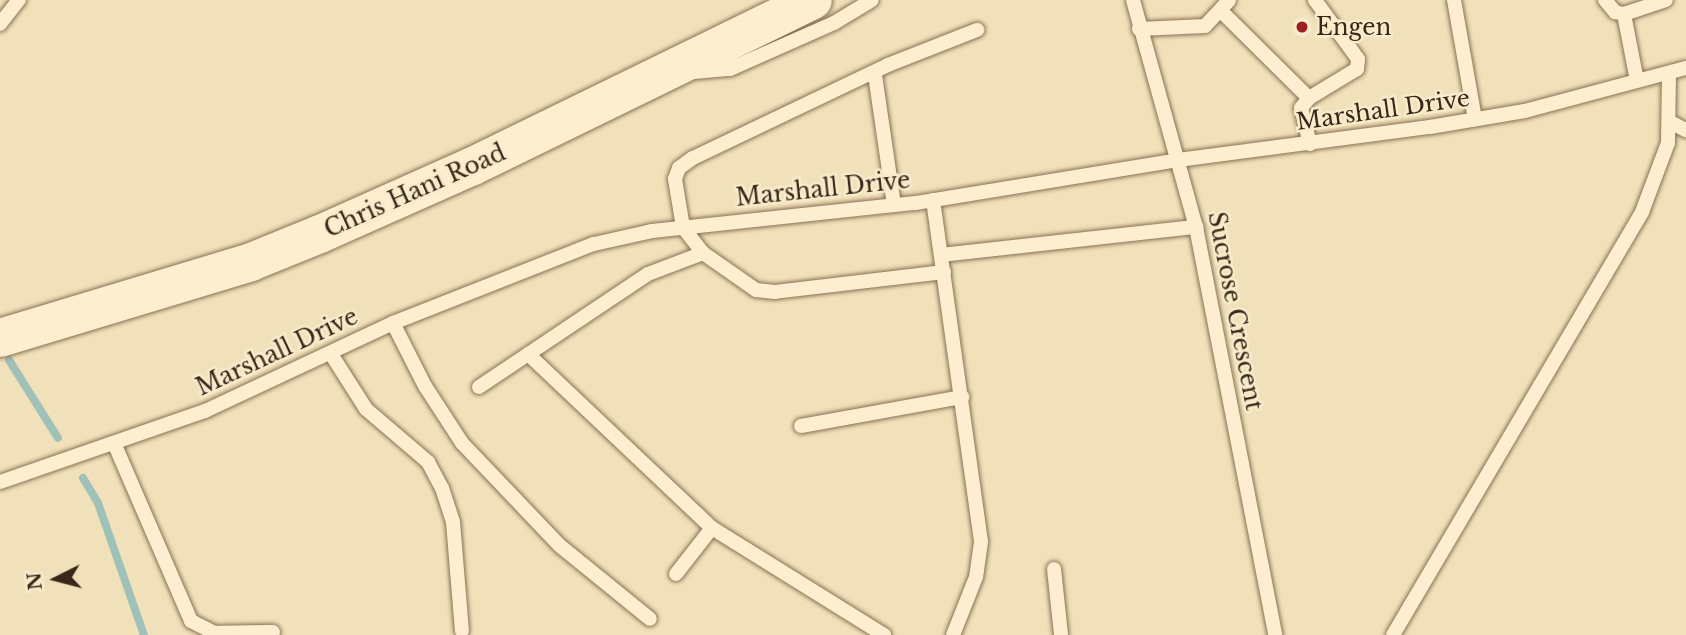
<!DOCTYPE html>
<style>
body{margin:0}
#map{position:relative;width:1686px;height:635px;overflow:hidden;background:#f1e1ba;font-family:"Libre Baskerville",serif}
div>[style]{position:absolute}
.stream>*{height:8px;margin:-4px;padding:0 4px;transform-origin:4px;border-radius:4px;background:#9fc1b8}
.roads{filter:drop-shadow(0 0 2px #897153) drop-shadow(0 0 2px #897153)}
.lane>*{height:14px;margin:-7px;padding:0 7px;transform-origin:7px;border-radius:7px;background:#fceece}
.secondary>*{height:38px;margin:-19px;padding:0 19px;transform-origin:19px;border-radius:19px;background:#fceece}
.dots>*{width:19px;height:19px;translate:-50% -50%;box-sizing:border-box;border:4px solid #f8ebca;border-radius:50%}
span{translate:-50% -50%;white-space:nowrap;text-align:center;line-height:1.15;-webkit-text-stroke:5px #f8ebca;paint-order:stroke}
.poi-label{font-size:23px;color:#37281a}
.left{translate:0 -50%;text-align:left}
.street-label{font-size:23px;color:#37281a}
.north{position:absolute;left:21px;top:544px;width:70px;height:70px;-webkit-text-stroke:5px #f8ebca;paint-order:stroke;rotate:264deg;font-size:19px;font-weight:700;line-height:28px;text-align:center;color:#37281a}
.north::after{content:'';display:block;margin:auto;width:24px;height:32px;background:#37281a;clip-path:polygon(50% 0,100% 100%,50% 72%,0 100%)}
</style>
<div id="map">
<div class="stream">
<div style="left:9px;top:360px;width:92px;rotate:57.9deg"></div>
<div style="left:83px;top:478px;width:29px;rotate:59deg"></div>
<div style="left:98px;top:503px;width:140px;rotate:70.8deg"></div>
</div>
<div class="roads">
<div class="lane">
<div style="left:1133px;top:0;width:236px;rotate:74.5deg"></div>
<div style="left:1196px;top:227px;width:416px;rotate:79deg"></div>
<div style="left:1454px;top:0;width:121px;rotate:80deg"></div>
<div style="left:1605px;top:0;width:16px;rotate:50deg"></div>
<div style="left:1615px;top:12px;width:9px;rotate:13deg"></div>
<div style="left:1624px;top:14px;width:44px;rotate:-18.4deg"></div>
<div style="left:1221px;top:11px;width:124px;rotate:44.7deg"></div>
<div style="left:1624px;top:14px;width:68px;rotate:79deg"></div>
<div style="left:0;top:24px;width:31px;rotate:-52deg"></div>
<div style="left:1139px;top:29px;width:66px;rotate:-2.6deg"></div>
<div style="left:1205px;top:26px;width:35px;rotate:-47deg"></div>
<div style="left:694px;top:72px;width:36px;rotate:-5deg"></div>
<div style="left:730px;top:69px;width:114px;rotate:-23.9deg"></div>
<div style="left:834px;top:23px;width:44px;rotate:-31.2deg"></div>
<div style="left:875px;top:75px;width:131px;rotate:81.7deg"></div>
<div style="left:1670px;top:122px;width:18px;rotate:27deg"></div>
<div style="left:1310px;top:144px;width:37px;rotate:-104deg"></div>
<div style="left:1301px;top:108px;width:13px;rotate:-51deg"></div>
<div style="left:1309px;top:98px;width:56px;rotate:-31.1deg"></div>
<div style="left:1357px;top:69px;width:10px;rotate:-84deg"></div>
<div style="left:1358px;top:59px;width:73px;rotate:-126.1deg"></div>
<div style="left:933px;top:200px;width:345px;rotate:82deg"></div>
<div style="left:981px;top:542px;width:35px;rotate:98deg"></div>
<div style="left:976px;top:577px;width:62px;rotate:111.6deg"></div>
<div style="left:941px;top:255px;width:257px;rotate:-6.3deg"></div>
<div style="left:944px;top:272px;width:170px;rotate:173.3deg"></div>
<div style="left:775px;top:292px;width:19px;rotate:-174deg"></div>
<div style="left:756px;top:290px;width:65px;rotate:-145.1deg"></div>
<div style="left:703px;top:253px;width:33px;rotate:-128deg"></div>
<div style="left:683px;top:227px;width:49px;rotate:-99.5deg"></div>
<div style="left:675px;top:179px;width:12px;rotate:-70deg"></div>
<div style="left:679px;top:168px;width:17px;rotate:-36deg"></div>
<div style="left:693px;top:158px;width:216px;rotate:-25.5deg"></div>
<div style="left:888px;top:65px;width:96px;rotate:-21.5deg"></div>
<div style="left:393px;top:323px;width:71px;rotate:63.1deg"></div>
<div style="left:425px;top:386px;width:68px;rotate:57deg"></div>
<div style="left:462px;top:443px;width:141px;rotate:46.4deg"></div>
<div style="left:559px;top:545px;width:117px;rotate:39.1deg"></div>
<div style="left:331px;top:354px;width:65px;rotate:57.5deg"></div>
<div style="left:366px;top:409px;width:82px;rotate:40.5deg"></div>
<div style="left:428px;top:462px;width:30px;rotate:62deg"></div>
<div style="left:442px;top:488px;width:36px;rotate:72deg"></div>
<div style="left:453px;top:522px;width:109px;rotate:85.3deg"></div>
<div style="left:528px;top:354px;width:253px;rotate:43.4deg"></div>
<div style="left:712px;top:528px;width:203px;rotate:31.9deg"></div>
<div style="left:479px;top:387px;width:203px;rotate:-33.8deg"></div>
<div style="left:648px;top:274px;width:59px;rotate:-20.9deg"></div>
<div style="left:801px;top:426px;width:164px;rotate:-10.2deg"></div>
<div style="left:114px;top:443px;width:194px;rotate:66.6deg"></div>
<div style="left:191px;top:621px;width:27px;rotate:27deg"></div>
<div style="left:215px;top:633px;width:58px;rotate:-1deg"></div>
<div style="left:0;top:482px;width:217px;rotate:-19.1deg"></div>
<div style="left:205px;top:411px;width:208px;rotate:-25.1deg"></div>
<div style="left:393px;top:323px;width:216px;rotate:-21.5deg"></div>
<div style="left:594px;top:244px;width:59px;rotate:-12.6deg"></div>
<div style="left:652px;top:231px;width:265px;rotate:-6.1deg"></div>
<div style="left:916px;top:203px;width:266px;rotate:-9.3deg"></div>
<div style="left:1178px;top:160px;width:254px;rotate:-7.5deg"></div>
<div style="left:1430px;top:127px;width:96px;rotate:-9.6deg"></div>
<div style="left:1525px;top:111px;width:167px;rotate:-15deg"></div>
<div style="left:1054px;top:569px;width:66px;rotate:83.9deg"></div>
<div style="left:676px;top:574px;width:58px;rotate:-52deg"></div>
<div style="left:1393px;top:635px;width:491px;rotate:-59.5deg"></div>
<div style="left:1642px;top:212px;width:74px;rotate:-69.4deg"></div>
<div style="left:1668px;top:143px;width:70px;rotate:-89.2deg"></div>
</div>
<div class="secondary">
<div style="left:0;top:338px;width:262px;rotate:-16.8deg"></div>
<div style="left:251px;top:262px;width:74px;rotate:-22.1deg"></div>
<div style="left:320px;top:234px;width:167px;rotate:-24deg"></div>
<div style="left:473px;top:166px;width:378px;rotate:-26deg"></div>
</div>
</div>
<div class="dots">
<div style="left:1302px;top:27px;background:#9d1f1f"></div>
</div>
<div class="poi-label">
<span class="left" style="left:1316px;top:27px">Engen</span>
</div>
<div class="street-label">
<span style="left:1383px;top:110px;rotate:-8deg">Marshall Drive</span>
<span style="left:823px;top:189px;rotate:-6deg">Marshall Drive</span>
<span style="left:415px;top:191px;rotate:-24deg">Chris Hani Road</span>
<span style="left:1235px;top:311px;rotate:79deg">Sucrose Crescent</span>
<span style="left:277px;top:352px;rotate:-25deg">Marshall Drive</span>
</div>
<div class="north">N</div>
</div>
